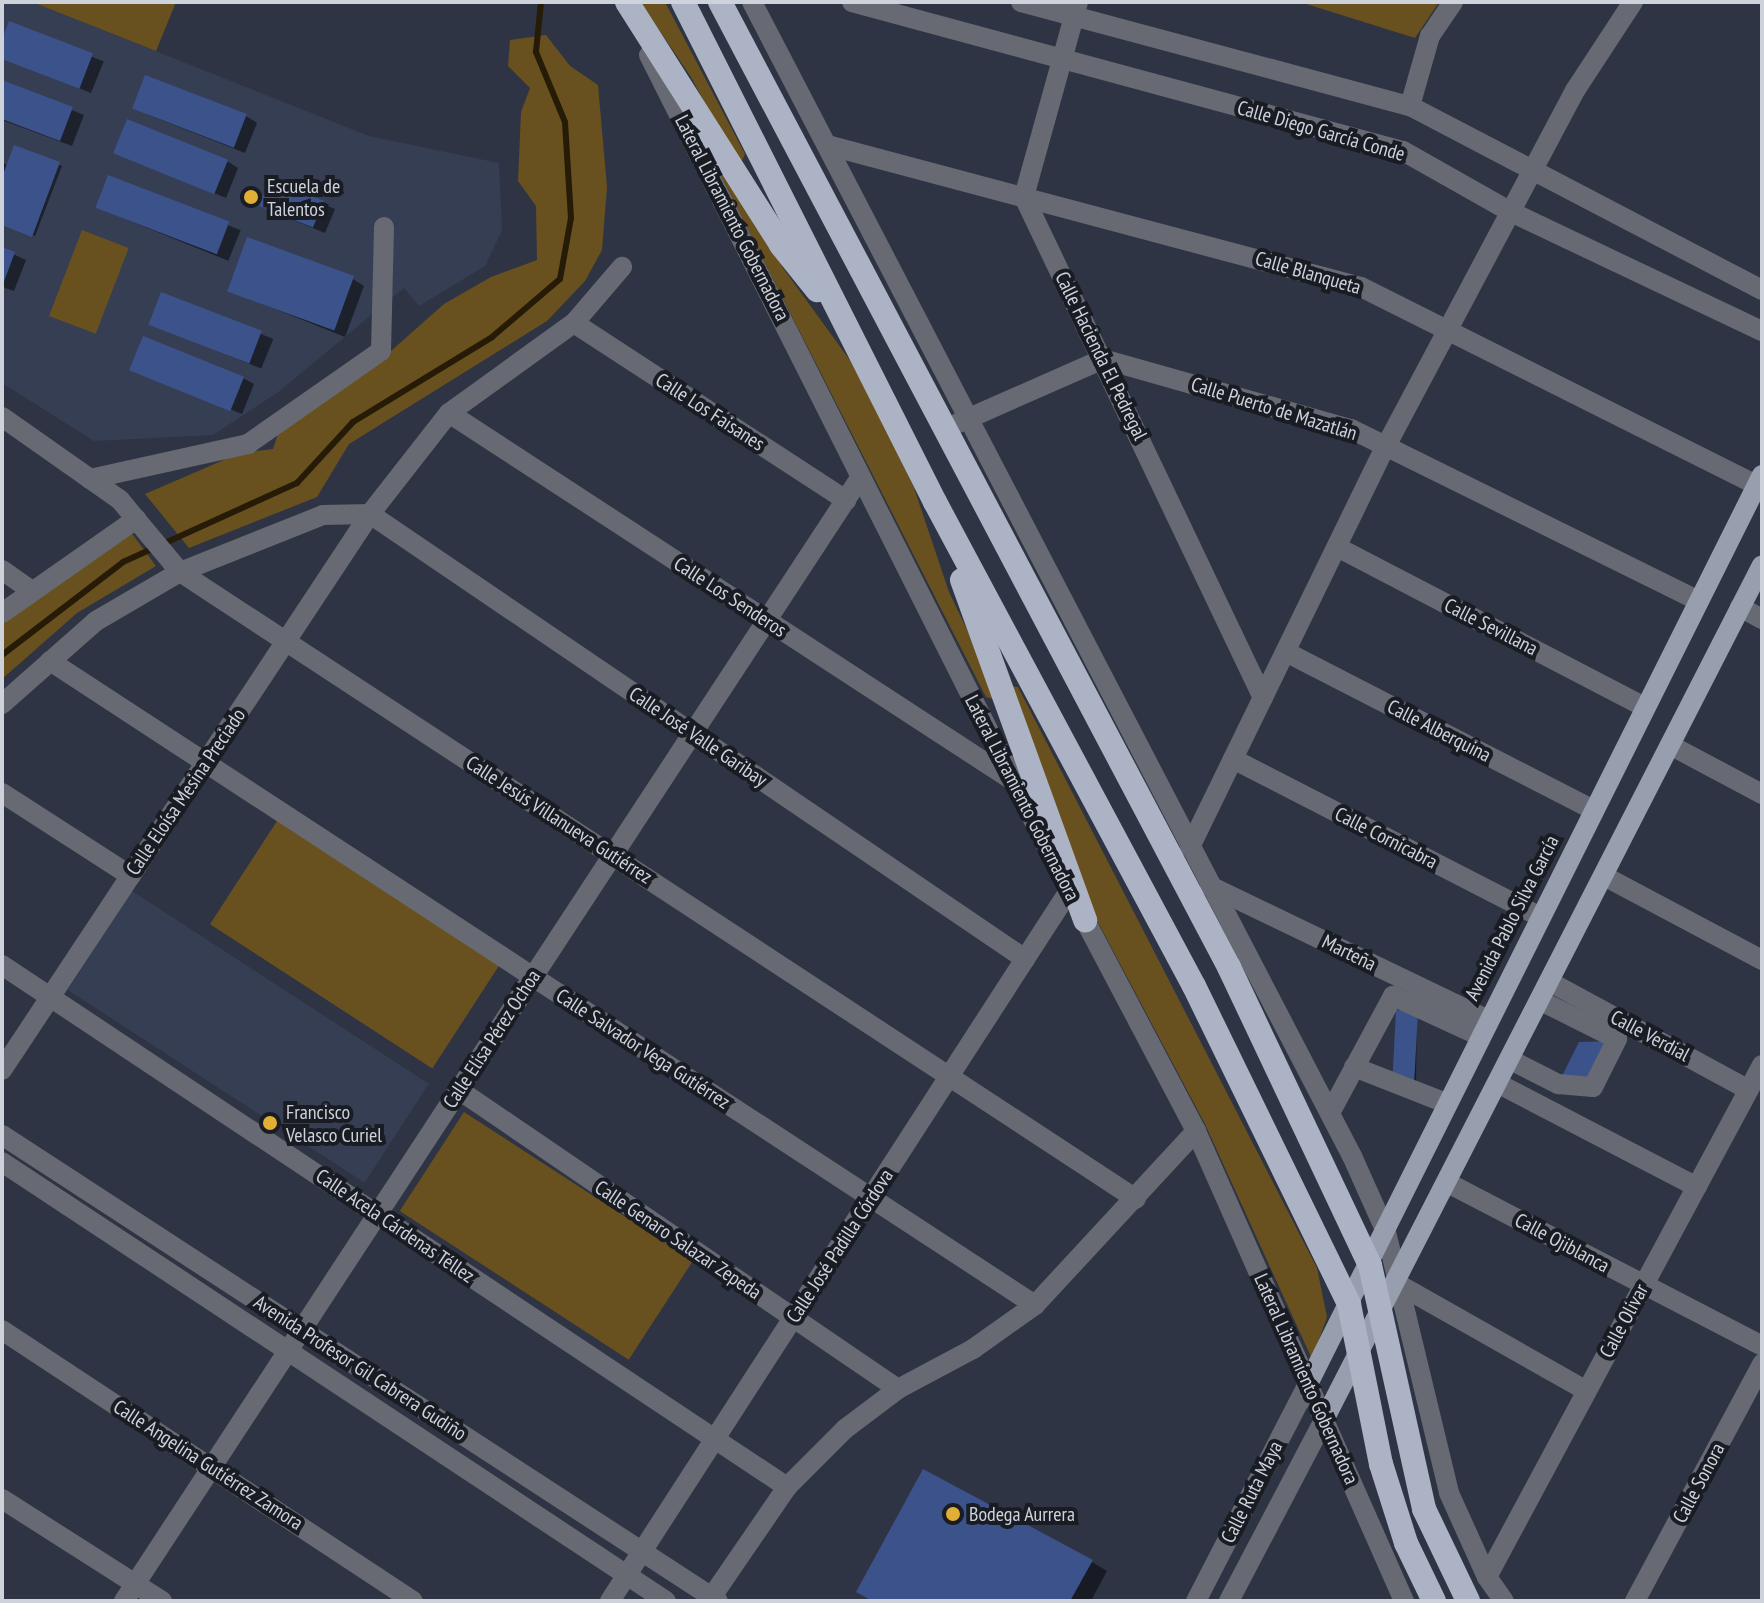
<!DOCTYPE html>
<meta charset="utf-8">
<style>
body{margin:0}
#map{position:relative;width:1764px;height:1603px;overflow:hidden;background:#2e3443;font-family:"PT Sans Narrow",sans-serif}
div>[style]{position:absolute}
.built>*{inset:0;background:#353e53;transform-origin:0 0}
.green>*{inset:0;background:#69511f;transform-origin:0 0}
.shadow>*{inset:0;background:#0007;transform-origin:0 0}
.stream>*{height:6px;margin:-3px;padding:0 3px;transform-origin:3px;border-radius:3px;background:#251b06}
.building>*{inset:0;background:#3c528a;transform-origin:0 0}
.minor>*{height:20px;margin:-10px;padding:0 10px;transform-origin:10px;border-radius:10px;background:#676a72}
.major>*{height:20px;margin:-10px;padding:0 10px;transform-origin:10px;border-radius:10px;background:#979eae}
.highway>*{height:24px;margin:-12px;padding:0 12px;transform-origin:12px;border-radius:12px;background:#abb3c5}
.dots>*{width:22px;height:22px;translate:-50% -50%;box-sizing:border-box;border:4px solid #191c23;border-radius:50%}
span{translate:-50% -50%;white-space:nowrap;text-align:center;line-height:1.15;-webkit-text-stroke:8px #191c23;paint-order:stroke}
.street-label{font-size:20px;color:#cdd2db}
.poi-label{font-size:20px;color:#cdd2db}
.left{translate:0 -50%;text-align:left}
.frame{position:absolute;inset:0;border:4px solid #cdd2db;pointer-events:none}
</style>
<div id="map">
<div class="built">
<div style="clip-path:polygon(2px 2px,32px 2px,369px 136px,499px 163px,502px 231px,485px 266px,419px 306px,404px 288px,277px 393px,213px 435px,94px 441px,2px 383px)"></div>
<div style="left:132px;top:891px;width:354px;height:118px;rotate:33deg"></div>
</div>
<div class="green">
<div style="clip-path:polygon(32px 2px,176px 2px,156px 51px)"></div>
<div style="clip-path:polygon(640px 2px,665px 2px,745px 154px,742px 161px,734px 159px,691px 77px)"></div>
<div style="clip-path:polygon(1300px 2px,1439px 2px,1415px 38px)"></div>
<div style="clip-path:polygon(546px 35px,570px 66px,598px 85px,607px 187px,602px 250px,585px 281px,547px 321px,349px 444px,317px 497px,189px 548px,145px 494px,240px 453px,273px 449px,280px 428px,365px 374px,444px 304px,491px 277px,537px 260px,536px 206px,518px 181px,521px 112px,530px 88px,508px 66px,510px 40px)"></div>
<div style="clip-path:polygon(723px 169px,729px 170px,783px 268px,862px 377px,914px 488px,949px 592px,997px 692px,993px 699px,986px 697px,720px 175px)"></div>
<div style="left:82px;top:230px;width:50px;height:92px;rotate:21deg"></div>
<div style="clip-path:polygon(130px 531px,156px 566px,77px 613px,2px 679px,2px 624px)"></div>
<div style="clip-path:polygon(1010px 686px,1018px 687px,1317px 1268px,1327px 1317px,1312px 1359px,1205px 1124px,1092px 911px)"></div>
<div style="left:277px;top:821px;width:265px;height:123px;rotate:33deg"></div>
<div style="left:464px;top:1112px;width:273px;height:118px;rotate:33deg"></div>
</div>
<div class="shadow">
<div style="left:11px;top:24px;width:100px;height:34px;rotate:22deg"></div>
<div style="clip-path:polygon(2px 82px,84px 115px,72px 146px,2px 120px)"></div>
<div style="clip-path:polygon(146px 114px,246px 116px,257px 123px,245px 153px)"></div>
<div style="clip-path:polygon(15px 147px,62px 166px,35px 236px,2px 224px,2px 162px,8px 166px)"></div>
<div style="clip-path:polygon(116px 152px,227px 161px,238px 168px,226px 198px)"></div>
<div style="left:109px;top:177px;width:142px;height:33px;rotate:22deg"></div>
<div style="clip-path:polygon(271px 182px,335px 209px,325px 233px,273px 212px)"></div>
<div style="clip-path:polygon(2px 249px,26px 260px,14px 291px,2px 287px)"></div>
<div style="clip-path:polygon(353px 279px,364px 286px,345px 337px,228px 290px)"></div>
<div style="left:162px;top:294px;width:120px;height:32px;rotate:22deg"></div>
<div style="clip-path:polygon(132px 369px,243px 378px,254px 384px,242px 414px)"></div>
<div style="clip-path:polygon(1417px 1013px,1416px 1081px,1396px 1080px)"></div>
<div style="clip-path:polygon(1092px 1562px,1107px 1571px,1091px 1601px,875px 1601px)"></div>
</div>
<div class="stream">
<div style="left:2px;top:655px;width:153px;rotate:-37.5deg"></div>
<div style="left:123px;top:562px;width:191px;rotate:-24.4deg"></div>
<div style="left:297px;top:483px;width:83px;rotate:-47.4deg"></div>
<div style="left:353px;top:422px;width:163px;rotate:-31.4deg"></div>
<div style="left:492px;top:337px;width:89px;rotate:-40.5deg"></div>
<div style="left:560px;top:279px;width:62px;rotate:-79.8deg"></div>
<div style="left:571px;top:218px;width:96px;rotate:-93.6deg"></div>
<div style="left:565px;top:122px;width:76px;rotate:-112.5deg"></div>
<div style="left:536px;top:52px;width:50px;rotate:-84.3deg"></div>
</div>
<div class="building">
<div style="left:9px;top:21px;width:90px;height:38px;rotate:21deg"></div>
<div style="left:145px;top:75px;width:109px;height:36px;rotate:21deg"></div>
<div style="clip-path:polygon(2px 80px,73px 107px,60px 141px,2px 119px)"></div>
<div style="left:127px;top:119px;width:109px;height:37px;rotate:22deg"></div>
<div style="clip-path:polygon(14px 145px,60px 162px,32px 237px,2px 225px,2px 177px)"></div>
<div style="left:108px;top:175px;width:130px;height:35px;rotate:21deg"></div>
<div style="left:270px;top:179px;width:58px;height:29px;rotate:22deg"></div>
<div style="left:247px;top:237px;width:114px;height:58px;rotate:20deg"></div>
<div style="clip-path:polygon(2px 247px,15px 252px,2px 287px)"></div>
<div style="left:161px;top:292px;width:108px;height:35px;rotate:21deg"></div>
<div style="left:143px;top:336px;width:109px;height:37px;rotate:22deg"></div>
<div style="left:1396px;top:1010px;width:22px;height:70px;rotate:3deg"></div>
<div style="clip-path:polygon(1612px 1041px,1589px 1088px,1557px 1086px,1579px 1042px)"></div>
<div style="clip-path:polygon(923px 1469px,1093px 1560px,1070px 1601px,872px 1601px,856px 1592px)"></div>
</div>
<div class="minor">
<div style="left:752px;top:2px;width:1301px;rotate:62.53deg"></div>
<div style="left:1352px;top:1156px;width:83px;rotate:65.9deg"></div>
<div style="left:1386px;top:1232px;width:268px;rotate:76.4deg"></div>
<div style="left:1449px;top:1493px;width:92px;rotate:65.7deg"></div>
<div style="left:1487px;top:1577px;width:29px;rotate:55deg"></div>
<div style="left:852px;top:2px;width:571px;rotate:15.13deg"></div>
<div style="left:1403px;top:151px;width:124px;rotate:29.5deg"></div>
<div style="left:1511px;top:212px;width:278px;rotate:25.4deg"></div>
<div style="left:1021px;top:2px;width:403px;rotate:15deg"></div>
<div style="left:1410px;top:106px;width:397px;rotate:27.6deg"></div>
<div style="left:1078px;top:2px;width:202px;rotate:105.5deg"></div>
<div style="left:1024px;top:197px;width:555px;rotate:64.5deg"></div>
<div style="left:649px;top:55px;width:909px;rotate:63.32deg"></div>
<div style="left:1410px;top:106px;width:73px;rotate:-74.1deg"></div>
<div style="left:1430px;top:36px;width:41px;rotate:-55.9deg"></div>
<div style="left:827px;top:145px;width:553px;rotate:14.89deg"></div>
<div style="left:1361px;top:287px;width:443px;rotate:26.6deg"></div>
<div style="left:574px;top:323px;width:325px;rotate:33.1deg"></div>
<div style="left:449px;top:413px;width:672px;rotate:33.1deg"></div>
<div style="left:2px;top:417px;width:144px;rotate:35.1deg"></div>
<div style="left:120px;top:500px;width:94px;rotate:50.2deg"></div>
<div style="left:180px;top:572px;width:1143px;rotate:33.26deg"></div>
<div style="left:958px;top:423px;width:158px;rotate:-23.8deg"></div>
<div style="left:1103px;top:359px;width:258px;rotate:15.8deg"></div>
<div style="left:1351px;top:429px;width:388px;rotate:26.3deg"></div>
<div style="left:90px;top:479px;width:162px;rotate:-12.5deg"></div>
<div style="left:248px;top:444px;width:162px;rotate:-35deg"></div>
<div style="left:381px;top:351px;width:124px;rotate:-88.6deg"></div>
<div style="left:1337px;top:547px;width:347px;rotate:27.5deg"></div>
<div style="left:2px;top:570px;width:35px;rotate:35deg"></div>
<div style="left:1740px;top:607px;width:25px;rotate:29deg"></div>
<div style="left:2px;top:613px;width:164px;rotate:-35deg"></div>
<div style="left:1286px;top:652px;width:345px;rotate:27.2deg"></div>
<div style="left:50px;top:661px;width:1177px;rotate:33.18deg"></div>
<div style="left:2px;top:704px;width:125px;rotate:-41.4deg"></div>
<div style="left:96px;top:621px;width:97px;rotate:-30.3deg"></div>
<div style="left:180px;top:572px;width:154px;rotate:-21.7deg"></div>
<div style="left:323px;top:515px;width:47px;rotate:-1.2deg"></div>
<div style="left:370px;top:514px;width:128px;rotate:-52deg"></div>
<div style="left:449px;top:413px;width:154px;rotate:-35.8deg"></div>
<div style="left:574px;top:323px;width:74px;rotate:-49.4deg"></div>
<div style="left:1670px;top:745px;width:104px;rotate:28deg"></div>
<div style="left:1233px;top:759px;width:345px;rotate:27.2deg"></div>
<div style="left:2px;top:793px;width:153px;rotate:32.8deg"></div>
<div style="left:1190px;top:847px;width:446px;rotate:-64deg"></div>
<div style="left:1386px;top:446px;width:404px;rotate:-62deg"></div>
<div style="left:1576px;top:89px;width:104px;rotate:-56.8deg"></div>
<div style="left:1604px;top:876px;width:179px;rotate:28deg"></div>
<div style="left:1210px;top:886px;width:309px;rotate:25.7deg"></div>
<div style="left:1079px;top:909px;width:251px;rotate:62.2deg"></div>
<div style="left:1196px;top:1131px;width:514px;rotate:66.13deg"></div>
<div style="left:2px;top:965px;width:943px;rotate:33.62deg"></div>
<div style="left:1550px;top:982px;width:226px;rotate:28.5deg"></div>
<div style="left:1511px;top:1060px;width:53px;rotate:27.1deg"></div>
<div style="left:1558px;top:1084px;width:35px;rotate:5deg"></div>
<div style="left:1593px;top:1087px;width:54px;rotate:-63.4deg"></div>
<div style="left:1617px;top:1039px;width:85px;rotate:-153.4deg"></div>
<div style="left:1354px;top:1067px;width:99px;rotate:21.4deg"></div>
<div style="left:2px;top:1070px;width:667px;rotate:-56.5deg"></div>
<div style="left:370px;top:514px;width:792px;rotate:34.19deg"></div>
<div style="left:1499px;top:1084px;width:223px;rotate:27.5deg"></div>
<div style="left:459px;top:1090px;width:531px;rotate:34.26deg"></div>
<div style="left:1330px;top:1113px;width:133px;rotate:-61.7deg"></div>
<div style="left:1393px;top:996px;width:96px;rotate:24.7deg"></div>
<div style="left:2px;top:1135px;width:854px;rotate:33.06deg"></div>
<div style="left:2px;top:1162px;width:796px;rotate:33.47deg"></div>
<div style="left:1448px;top:1183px;width:354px;rotate:27.4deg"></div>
<div style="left:1396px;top:1283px;width:219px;rotate:29.5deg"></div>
<div style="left:2px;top:1330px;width:492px;rotate:33.4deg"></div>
<div style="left:2px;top:1499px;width:190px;rotate:32.5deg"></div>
<div style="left:1487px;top:1577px;width:581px;rotate:-61.76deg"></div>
<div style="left:124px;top:1601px;width:1343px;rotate:-56.76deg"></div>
<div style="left:610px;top:1601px;width:845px;rotate:-57.12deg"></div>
<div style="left:709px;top:1601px;width:138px;rotate:-55.6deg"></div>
<div style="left:787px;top:1487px;width:82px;rotate:-45deg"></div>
<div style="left:845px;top:1429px;width:66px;rotate:-37deg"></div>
<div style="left:898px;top:1389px;width:85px;rotate:-28.1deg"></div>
<div style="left:973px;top:1349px;width:76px;rotate:-35.4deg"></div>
<div style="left:1035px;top:1305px;width:237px;rotate:-47.2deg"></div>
<div style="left:1196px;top:1601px;width:244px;rotate:-62.7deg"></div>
<div style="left:1229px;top:1601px;width:207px;rotate:-62.3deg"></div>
<div style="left:1635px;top:1601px;width:269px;rotate:-61.8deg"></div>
</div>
<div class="major">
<div style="left:1308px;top:1384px;width:1016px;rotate:-63.46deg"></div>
<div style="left:1325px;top:1418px;width:958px;rotate:-62.87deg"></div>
</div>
<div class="highway">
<div style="left:627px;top:2px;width:288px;rotate:57.6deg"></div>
<div style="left:781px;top:245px;width:58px;rotate:51.3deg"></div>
<div style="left:683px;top:2px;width:560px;rotate:63.25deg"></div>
<div style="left:935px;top:502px;width:549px;rotate:61.85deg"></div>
<div style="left:1194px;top:986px;width:354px;rotate:64deg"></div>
<div style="left:1349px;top:1304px;width:163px;rotate:78.7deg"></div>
<div style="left:1381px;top:1464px;width:83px;rotate:72.4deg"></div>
<div style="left:1406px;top:1543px;width:64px;rotate:64.2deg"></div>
<div style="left:720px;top:2px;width:1091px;rotate:62.19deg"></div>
<div style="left:1229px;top:967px;width:330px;rotate:64.7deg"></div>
<div style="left:1370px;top:1265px;width:250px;rotate:77.5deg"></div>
<div style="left:1424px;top:1509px;width:102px;rotate:64.4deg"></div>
<div style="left:962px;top:580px;width:362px;rotate:70.1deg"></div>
</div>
<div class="dots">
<div style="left:251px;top:197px;background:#e3ae35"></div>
<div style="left:270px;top:1123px;background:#e3ae35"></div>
<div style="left:953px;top:1514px;background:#e3ae35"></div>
</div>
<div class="street-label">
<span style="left:1321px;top:131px;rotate:16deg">Calle Diego García Conde</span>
<span style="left:732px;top:218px;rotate:63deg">Lateral Libramiento Gobernadora</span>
<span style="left:1308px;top:273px;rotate:16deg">Calle Blanqueta</span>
<span style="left:1101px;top:356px;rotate:64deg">Calle Hacienda El Pedregal</span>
<span style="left:1274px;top:409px;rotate:17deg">Calle Puerto de Mazatlán</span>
<span style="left:710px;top:412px;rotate:33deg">Calle Los Faisanes</span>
<span style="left:730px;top:597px;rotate:33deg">Calle Los Senderos</span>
<span style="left:1491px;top:627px;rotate:27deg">Calle Sevillana</span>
<span style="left:1439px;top:731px;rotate:27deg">Calle Alberquina</span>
<span style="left:698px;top:737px;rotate:34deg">Calle José Valle Garibay</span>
<span style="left:186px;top:792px;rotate:-56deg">Calle Eloísa Mesina Preciado</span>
<span style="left:1022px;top:798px;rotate:63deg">Lateral Libramiento Gobernadora</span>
<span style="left:559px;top:820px;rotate:33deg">Calle Jesús Villanueva Gutiérrez</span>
<span style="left:1386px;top:838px;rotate:27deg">Calle Cornicabra</span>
<span style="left:1512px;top:918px;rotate:-63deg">Avenida Pablo Silva García</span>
<span style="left:1349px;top:953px;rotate:26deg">Marteña</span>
<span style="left:1650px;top:1036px;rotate:28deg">Calle Verdial</span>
<span style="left:492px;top:1039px;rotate:-57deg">Calle Elisa Pérez Ochoa</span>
<span style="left:643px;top:1049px;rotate:33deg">Calle Salvador Vega Gutiérrez</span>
<span style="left:395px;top:1226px;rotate:34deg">Calle Acela Cárdenas Téllez</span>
<span style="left:678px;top:1240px;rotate:34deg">Calle Genaro Salazar Zepeda</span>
<span style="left:1562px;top:1243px;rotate:28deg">Calle Ojiblanca</span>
<span style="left:840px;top:1246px;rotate:-57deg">Calle José Padilla Córdova</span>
<span style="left:1624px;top:1321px;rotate:-62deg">Calle Olivar</span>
<span style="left:360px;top:1368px;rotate:33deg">Avenida Profesor Gil Cabrera Gudiño</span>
<span style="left:1306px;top:1379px;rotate:66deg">Lateral Libramiento Gobernadora</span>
<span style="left:208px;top:1465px;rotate:33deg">Calle Angelina Gutiérrez Zamora</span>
<span style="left:1699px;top:1483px;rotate:-62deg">Calle Sonora</span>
<span style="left:1252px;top:1492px;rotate:-63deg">Calle Ruta Maya</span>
</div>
<div class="poi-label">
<span class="left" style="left:267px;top:198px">Escuela de<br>Talentos</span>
<span class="left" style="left:286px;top:1124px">Francisco<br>Velasco Curiel</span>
<span class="left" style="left:969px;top:1514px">Bodega Aurrera</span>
</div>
<div class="frame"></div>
</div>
